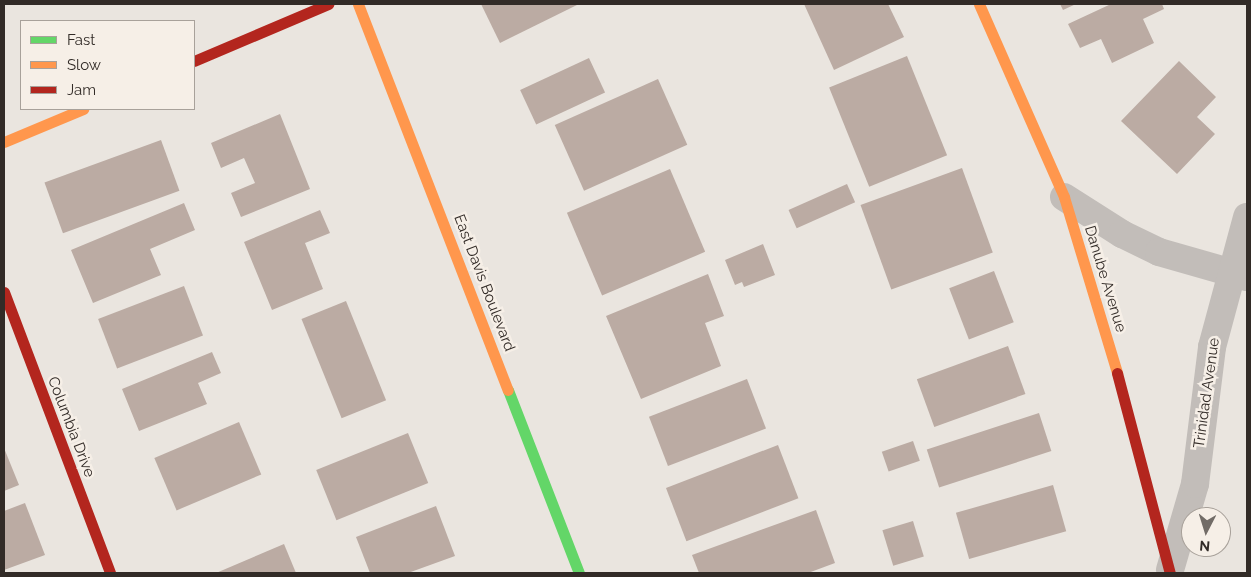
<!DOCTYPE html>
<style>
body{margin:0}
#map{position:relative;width:1251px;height:577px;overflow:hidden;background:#eae5df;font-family:Raleway,sans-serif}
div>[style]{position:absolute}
.building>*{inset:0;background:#bbaba3;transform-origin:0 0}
.street>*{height:28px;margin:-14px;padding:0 14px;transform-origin:14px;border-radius:14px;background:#c2bdb9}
.fast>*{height:11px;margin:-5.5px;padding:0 5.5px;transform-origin:5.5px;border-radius:5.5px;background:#63d668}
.slow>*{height:11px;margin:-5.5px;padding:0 5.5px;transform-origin:5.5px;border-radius:5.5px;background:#ff974d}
.jam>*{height:11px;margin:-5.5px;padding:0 5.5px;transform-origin:5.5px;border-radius:5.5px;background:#b3261e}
span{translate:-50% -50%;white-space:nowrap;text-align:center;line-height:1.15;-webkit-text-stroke:5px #f6efe7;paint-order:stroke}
.street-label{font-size:15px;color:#322b27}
.frame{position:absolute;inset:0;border:5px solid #322b27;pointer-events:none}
.legend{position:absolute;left:20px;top:20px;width:175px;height:90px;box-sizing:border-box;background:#f6efe7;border:1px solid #a8a19a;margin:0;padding:6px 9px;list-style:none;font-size:15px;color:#322b27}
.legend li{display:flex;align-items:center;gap:10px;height:25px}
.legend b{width:25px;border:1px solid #a8a19a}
.north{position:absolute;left:1181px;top:507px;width:50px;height:50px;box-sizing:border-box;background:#f6efe7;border:1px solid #a8a19a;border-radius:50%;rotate:185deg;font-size:14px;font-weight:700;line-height:20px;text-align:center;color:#322b27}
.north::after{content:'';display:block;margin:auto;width:18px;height:22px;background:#726c67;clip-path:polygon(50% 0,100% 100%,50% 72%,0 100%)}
</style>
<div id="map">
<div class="building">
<div style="clip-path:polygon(481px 4px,579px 4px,500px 43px)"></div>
<div style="clip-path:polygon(804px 4px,888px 4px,904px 37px,834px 70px)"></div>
<div style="clip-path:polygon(1060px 4px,1076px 4px,1063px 10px)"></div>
<div style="clip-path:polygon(1111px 4px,1162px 4px,1164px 9px,1143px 19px,1154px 43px,1112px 63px,1101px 39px,1080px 48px,1068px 24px)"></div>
<div style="left:907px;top:56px;width:107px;height:84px;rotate:68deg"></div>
<div style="left:589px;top:58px;width:38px;height:76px;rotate:65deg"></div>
<div style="clip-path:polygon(1179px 61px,1216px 97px,1197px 117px,1215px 134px,1177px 174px,1121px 121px)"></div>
<div style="left:658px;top:79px;width:72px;height:113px;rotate:66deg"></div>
<div style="clip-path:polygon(280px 114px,310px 189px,241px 217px,231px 193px,255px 183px,244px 158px,221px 168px,211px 143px)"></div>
<div style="left:161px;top:140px;width:54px;height:124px;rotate:70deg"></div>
<div style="left:962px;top:168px;width:90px;height:108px;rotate:70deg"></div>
<div style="left:670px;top:169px;width:90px;height:112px;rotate:67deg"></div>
<div style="left:847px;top:184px;width:20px;height:64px;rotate:66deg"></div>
<div style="clip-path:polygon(184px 203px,195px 230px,150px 249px,161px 275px,93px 303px,71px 250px)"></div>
<div style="clip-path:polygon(320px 210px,330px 233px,305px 243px,323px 289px,272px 310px,244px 242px)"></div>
<div style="clip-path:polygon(763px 244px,775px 275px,744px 287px,742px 282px,735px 285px,725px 260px)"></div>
<div style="left:994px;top:271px;width:55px;height:48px;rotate:69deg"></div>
<div style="clip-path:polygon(708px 274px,724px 316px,705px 323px,721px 366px,641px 399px,606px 316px)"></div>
<div style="left:184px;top:286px;width:53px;height:92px;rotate:69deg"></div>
<div style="left:346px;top:301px;width:107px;height:48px;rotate:68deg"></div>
<div style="left:1008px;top:346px;width:51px;height:97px;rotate:70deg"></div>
<div style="clip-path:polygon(212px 352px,221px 373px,198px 383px,207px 404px,139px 431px,122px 389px)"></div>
<div style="left:747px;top:379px;width:53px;height:105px;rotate:69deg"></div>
<div style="left:1039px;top:413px;width:40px;height:118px;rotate:72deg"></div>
<div style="left:239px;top:422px;width:57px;height:92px;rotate:67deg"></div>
<div style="left:408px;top:433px;width:54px;height:99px;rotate:68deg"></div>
<div style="left:913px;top:441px;width:21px;height:33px;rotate:71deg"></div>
<div style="left:778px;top:445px;width:57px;height:120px;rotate:69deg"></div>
<div style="clip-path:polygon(4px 448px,19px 485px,4px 491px)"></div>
<div style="left:1053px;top:485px;width:48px;height:101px;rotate:74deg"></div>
<div style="clip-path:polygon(25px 503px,45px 555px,4px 570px,4px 511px)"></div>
<div style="clip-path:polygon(436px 506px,455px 556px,408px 573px,370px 573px,356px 537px)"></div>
<div style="clip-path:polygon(816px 510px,835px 563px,808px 573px,699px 573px,692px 555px)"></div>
<div style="left:913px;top:521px;width:37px;height:32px;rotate:73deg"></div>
<div style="clip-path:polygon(284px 544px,296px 573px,216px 573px)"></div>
</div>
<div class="street">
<div style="left:1064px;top:197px;width:69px;rotate:32.5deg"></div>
<div style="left:1122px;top:234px;width:41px;rotate:25.9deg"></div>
<div style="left:1159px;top:252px;width:91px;rotate:15.9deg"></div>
<div style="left:1170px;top:570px;width:90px;rotate:-73.8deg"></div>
<div style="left:1195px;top:484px;width:138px;rotate:-82.9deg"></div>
<div style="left:1212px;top:347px;width:135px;rotate:-74.9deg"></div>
</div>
<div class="fast">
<div style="left:508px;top:390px;width:196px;rotate:68.8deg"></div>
</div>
<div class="slow">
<div style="left:358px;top:4px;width:414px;rotate:68.8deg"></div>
<div style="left:979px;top:4px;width:211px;rotate:66.2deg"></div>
<div style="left:1064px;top:197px;width:184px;rotate:73.2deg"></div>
<div style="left:4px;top:142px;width:86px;rotate:-22.7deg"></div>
</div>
<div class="jam">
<div style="left:194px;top:61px;width:146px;rotate:-23deg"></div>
<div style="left:4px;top:292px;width:300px;rotate:69.3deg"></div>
<div style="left:1117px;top:373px;width:207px;rotate:75.2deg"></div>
</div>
<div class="street-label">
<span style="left:1105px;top:279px;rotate:73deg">Danube Avenue</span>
<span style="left:484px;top:283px;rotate:69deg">East Davis Boulevard</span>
<span style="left:1207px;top:393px;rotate:-82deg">Trinidad Avenue</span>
<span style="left:71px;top:427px;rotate:69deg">Columbia Drive</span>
</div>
<div class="frame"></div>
<ul class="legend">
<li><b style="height:6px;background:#63d668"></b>Fast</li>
<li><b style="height:6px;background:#ff974d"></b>Slow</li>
<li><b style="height:6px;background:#b3261e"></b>Jam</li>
</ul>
<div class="north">N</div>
</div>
